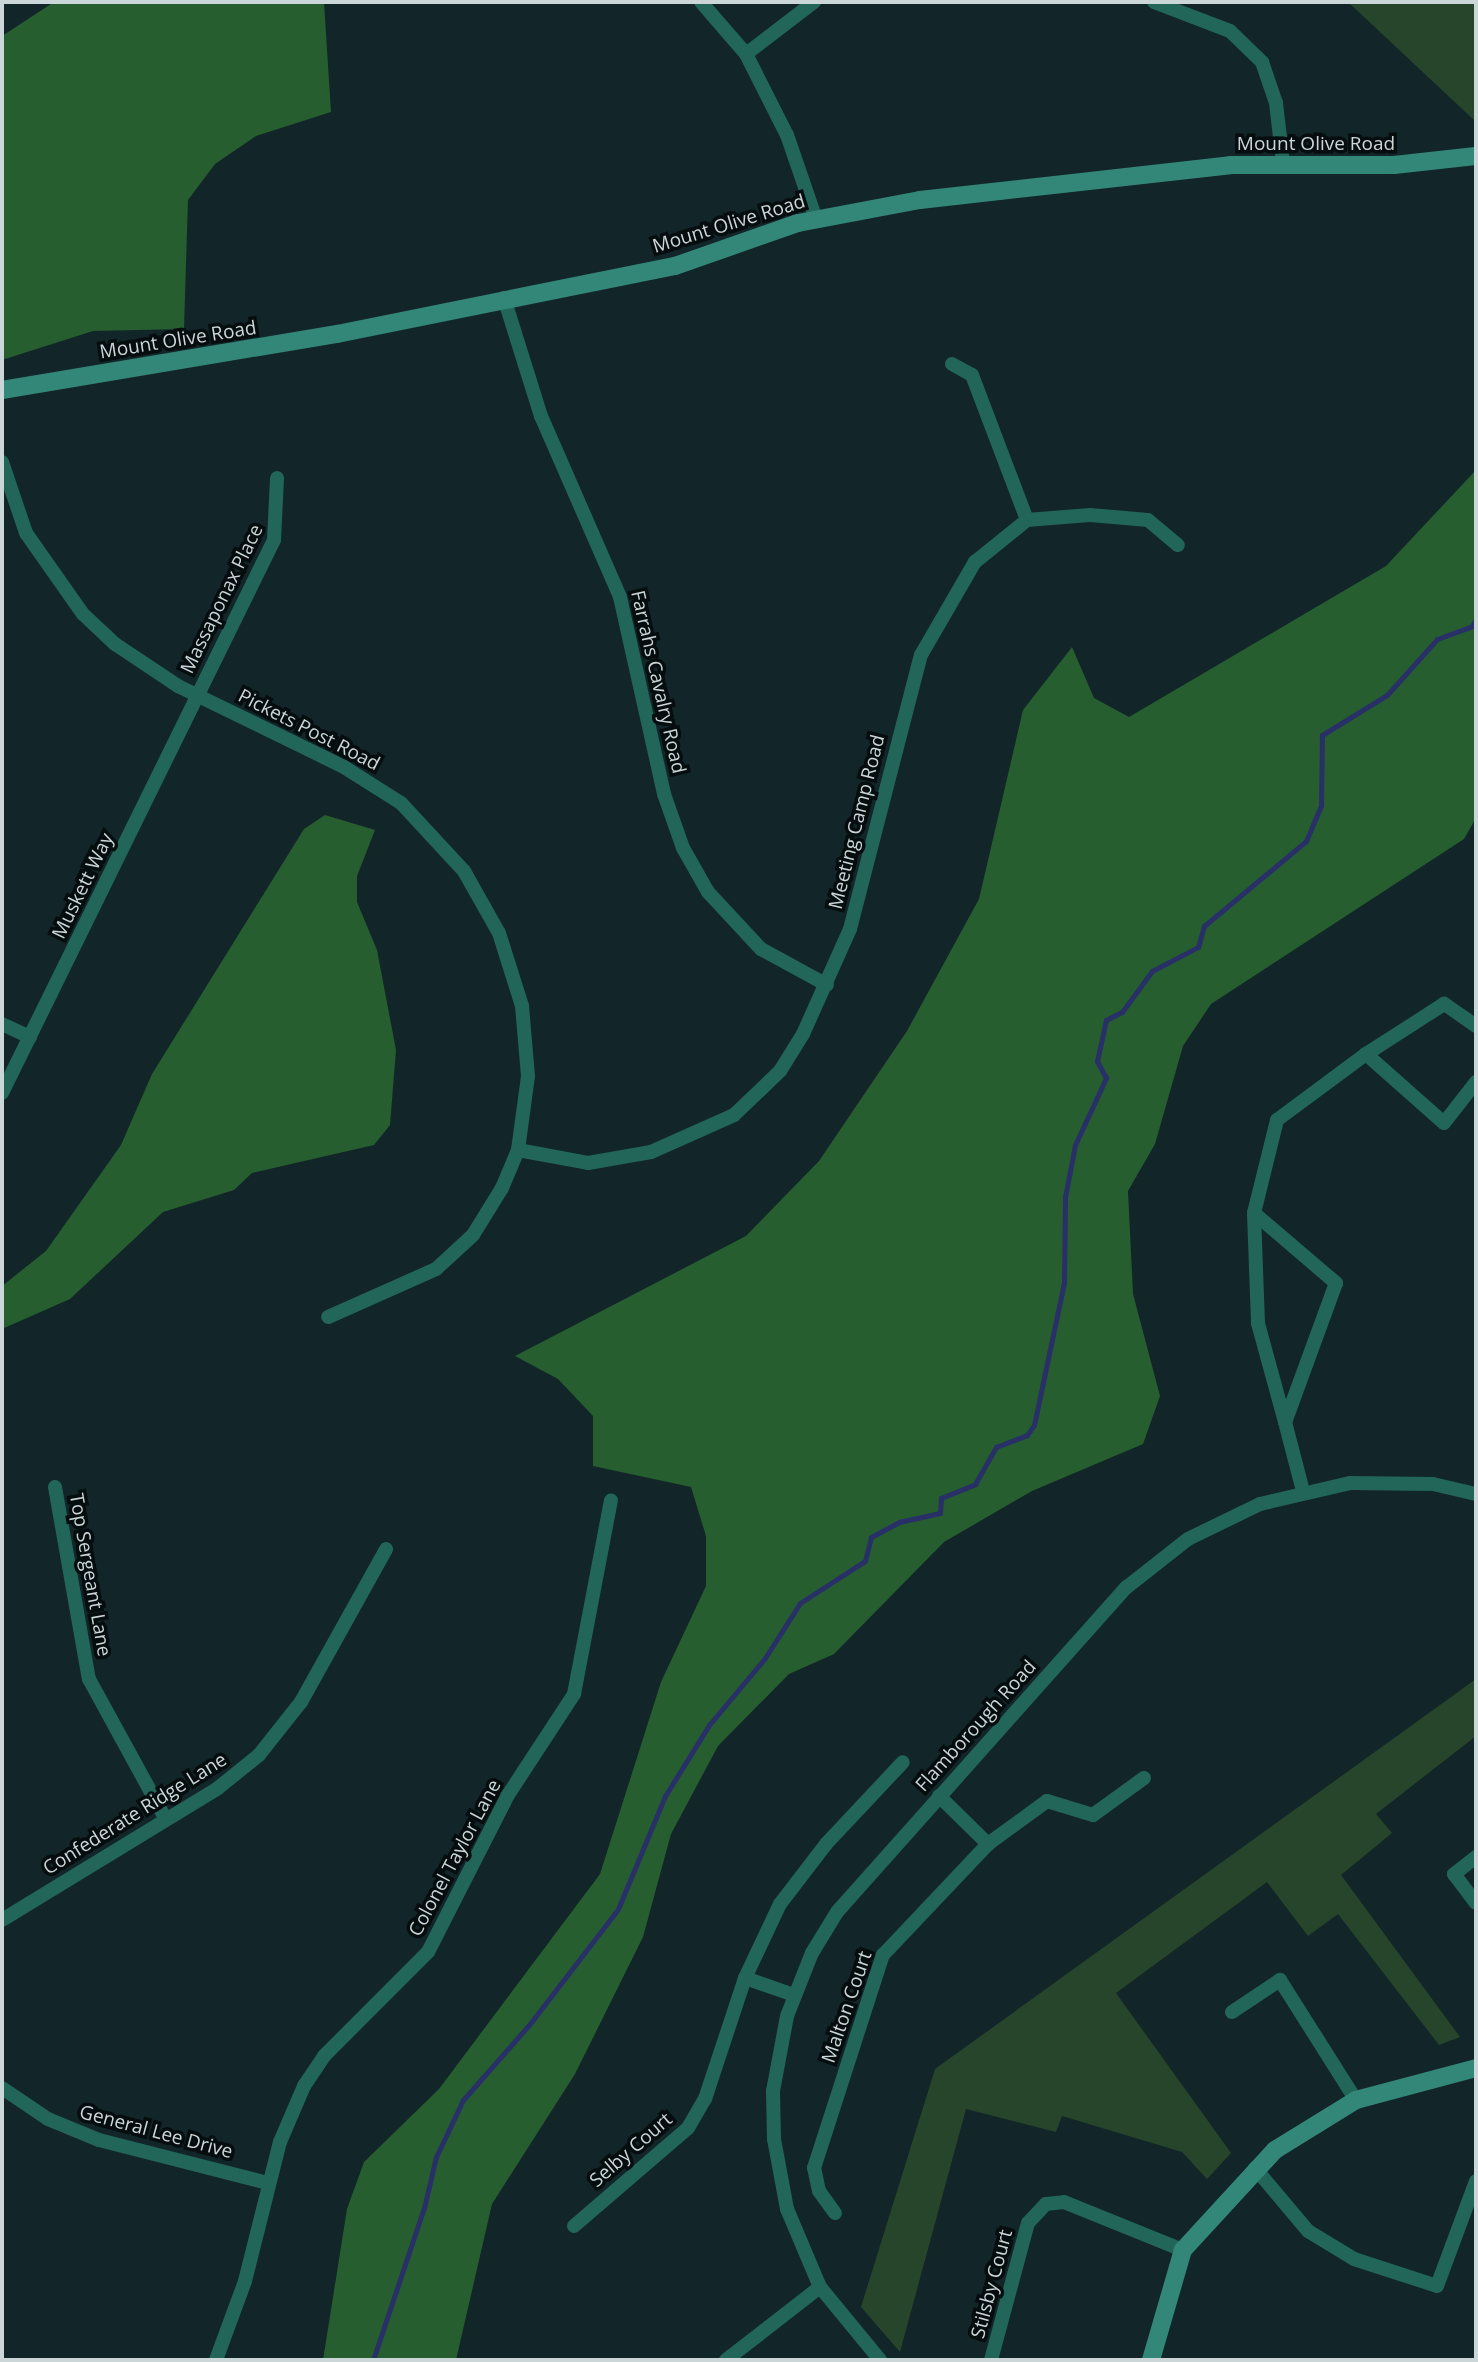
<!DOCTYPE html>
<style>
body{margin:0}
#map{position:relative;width:1478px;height:2362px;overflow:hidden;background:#122528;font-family:"Open Sans",sans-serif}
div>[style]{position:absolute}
.green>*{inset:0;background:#26452b}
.forest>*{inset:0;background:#265e30}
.stream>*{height:5px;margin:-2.5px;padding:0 2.5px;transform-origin:2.5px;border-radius:2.5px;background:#283067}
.street>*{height:14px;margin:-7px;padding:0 7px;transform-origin:7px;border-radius:7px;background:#226559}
.secondary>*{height:18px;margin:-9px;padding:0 9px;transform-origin:9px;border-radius:9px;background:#338778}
span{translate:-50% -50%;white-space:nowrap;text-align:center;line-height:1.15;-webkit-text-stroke:7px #050d0e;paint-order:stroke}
.street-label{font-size:19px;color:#cbd6d8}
.frame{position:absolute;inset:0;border:4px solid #cbd6d8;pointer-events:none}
</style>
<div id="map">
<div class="green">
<div style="clip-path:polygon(1348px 2px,1476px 2px,1476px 122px)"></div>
<div style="clip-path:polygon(1476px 1679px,1476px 1736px,1376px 1814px,1392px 1833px,1341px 1875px,1460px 2037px,1439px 2045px,1338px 1914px,1308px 1936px,1267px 1882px,1116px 1993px,1231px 2153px,1207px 2179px,1182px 2152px,1062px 2116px,1056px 2132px,966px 2109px,900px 2352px,861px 2307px,935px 2069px)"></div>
</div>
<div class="forest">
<div style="clip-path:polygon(54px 2px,324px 2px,331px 112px,256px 136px,215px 164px,188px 200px,184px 329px,93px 331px,2px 360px,2px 36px)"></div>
<div style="clip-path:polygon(1476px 470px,1476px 818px,1464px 839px,1211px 1004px,1183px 1046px,1155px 1144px,1128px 1191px,1133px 1294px,1160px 1396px,1143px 1444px,1032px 1491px,944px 1542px,834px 1654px,789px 1674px,718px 1746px,671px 1834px,643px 1937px,575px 2074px,492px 2204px,456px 2360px,323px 2360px,347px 2209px,364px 2162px,439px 2089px,600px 1874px,661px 1682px,706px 1586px,706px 1536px,691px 1487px,593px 1466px,593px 1416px,558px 1379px,515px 1356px,746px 1236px,819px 1161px,907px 1031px,979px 899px,1023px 710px,1072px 647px,1094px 698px,1129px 717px,1386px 566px)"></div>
<div style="clip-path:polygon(325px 815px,375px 830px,357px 876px,357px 902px,377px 950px,396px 1050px,390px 1125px,374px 1145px,252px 1173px,234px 1190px,163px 1212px,70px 1299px,2px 1329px,2px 1286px,46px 1251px,121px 1145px,152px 1074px,304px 829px)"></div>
</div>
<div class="stream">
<div style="left:373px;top:2360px;width:160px;rotate:-71.5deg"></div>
<div style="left:424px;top:2208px;width:52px;rotate:-76.8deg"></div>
<div style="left:436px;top:2157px;width:63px;rotate:-64.7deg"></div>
<div style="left:463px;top:2100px;width:100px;rotate:-48.7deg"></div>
<div style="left:529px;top:2025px;width:146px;rotate:-52.5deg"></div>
<div style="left:618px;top:1909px;width:122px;rotate:-67.4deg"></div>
<div style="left:665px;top:1796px;width:84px;rotate:-58.2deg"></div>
<div style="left:709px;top:1725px;width:87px;rotate:-50.1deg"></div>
<div style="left:765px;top:1658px;width:65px;rotate:-57.5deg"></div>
<div style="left:800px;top:1603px;width:77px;rotate:-32.9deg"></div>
<div style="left:865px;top:1561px;width:25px;rotate:-76deg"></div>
<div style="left:871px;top:1537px;width:32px;rotate:-28deg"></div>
<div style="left:899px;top:1522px;width:42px;rotate:-12.4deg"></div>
<div style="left:940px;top:1513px;width:15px;rotate:-86deg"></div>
<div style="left:941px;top:1498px;width:37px;rotate:-22deg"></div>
<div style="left:975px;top:1484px;width:43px;rotate:-60.4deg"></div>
<div style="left:996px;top:1447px;width:33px;rotate:-21deg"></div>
<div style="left:1027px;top:1435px;width:12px;rotate:-55deg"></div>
<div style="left:1034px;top:1425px;width:145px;rotate:-78.1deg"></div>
<div style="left:1064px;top:1283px;width:86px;rotate:-89.3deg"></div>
<div style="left:1065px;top:1197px;width:53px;rotate:-79.1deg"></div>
<div style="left:1075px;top:1145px;width:74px;rotate:-65.2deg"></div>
<div style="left:1106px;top:1078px;width:19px;rotate:-118deg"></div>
<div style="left:1097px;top:1061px;width:42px;rotate:-77.6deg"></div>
<div style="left:1106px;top:1020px;width:18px;rotate:-27deg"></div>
<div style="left:1122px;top:1012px;width:51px;rotate:-53.8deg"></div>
<div style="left:1152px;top:971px;width:52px;rotate:-27.6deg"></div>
<div style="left:1198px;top:947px;width:22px;rotate:-74deg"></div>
<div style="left:1204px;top:926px;width:133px;rotate:-39.8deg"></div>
<div style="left:1306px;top:841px;width:39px;rotate:-67deg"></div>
<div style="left:1321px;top:805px;width:70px;rotate:-89.2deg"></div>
<div style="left:1322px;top:735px;width:76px;rotate:-31.6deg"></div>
<div style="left:1387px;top:695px;width:75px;rotate:-48.2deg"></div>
<div style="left:1437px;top:639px;width:37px;rotate:-20deg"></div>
<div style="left:1472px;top:626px;width:8px;rotate:-60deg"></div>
</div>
<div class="street">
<div style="left:701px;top:2px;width:69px;rotate:49.1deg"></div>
<div style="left:746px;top:54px;width:91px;rotate:63.2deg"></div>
<div style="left:787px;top:135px;width:89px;rotate:71deg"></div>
<div style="left:1154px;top:2px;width:81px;rotate:20.9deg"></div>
<div style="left:1230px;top:31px;width:45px;rotate:44.1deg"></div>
<div style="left:1262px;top:62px;width:43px;rotate:71.1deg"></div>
<div style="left:1276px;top:103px;width:60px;rotate:83.3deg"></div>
<div style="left:746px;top:54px;width:86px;rotate:-37.4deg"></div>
<div style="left:504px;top:298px;width:124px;rotate:72.6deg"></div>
<div style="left:541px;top:416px;width:197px;rotate:66.4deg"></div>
<div style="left:620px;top:597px;width:202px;rotate:77.4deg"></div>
<div style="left:664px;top:794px;width:57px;rotate:70.6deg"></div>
<div style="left:683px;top:848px;width:51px;rotate:60.4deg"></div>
<div style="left:708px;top:892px;width:78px;rotate:47.1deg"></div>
<div style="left:761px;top:949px;width:75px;rotate:28.6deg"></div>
<div style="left:952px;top:364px;width:23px;rotate:29deg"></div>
<div style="left:972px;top:375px;width:155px;rotate:69.2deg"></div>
<div style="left:2px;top:462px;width:75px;rotate:71.3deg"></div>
<div style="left:26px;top:533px;width:99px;rotate:54.9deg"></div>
<div style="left:83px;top:614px;width:44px;rotate:43.2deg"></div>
<div style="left:115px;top:644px;width:76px;rotate:33.7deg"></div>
<div style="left:178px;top:686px;width:185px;rotate:26deg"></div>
<div style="left:344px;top:767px;width:67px;rotate:32.3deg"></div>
<div style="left:401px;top:803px;width:93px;rotate:47.2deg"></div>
<div style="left:464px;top:871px;width:71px;rotate:60.6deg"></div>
<div style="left:499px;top:933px;width:77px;rotate:72.5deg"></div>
<div style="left:522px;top:1006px;width:70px;rotate:85.1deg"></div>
<div style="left:528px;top:1076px;width:75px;rotate:97.7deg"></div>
<div style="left:518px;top:1150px;width:41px;rotate:112.8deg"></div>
<div style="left:502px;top:1188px;width:55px;rotate:121.7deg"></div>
<div style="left:473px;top:1235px;width:50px;rotate:137.4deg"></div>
<div style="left:436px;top:1269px;width:118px;rotate:156deg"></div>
<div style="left:2px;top:1024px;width:31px;rotate:25deg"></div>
<div style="left:1476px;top:1026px;width:39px;rotate:-145deg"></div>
<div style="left:1444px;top:1004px;width:93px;rotate:147.3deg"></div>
<div style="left:1366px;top:1054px;width:104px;rotate:41.5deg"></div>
<div style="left:1444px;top:1123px;width:52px;rotate:-52deg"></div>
<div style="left:2px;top:1093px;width:616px;rotate:-63.81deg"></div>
<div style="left:274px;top:540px;width:62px;rotate:-87.2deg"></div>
<div style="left:518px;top:1150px;width:71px;rotate:10.5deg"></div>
<div style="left:588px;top:1163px;width:64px;rotate:-9.9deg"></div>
<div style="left:651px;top:1152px;width:91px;rotate:-24deg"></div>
<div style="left:734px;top:1115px;width:64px;rotate:-43.7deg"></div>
<div style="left:780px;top:1071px;width:44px;rotate:-58.1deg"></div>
<div style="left:803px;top:1034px;width:115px;rotate:-65.9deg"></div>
<div style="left:850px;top:929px;width:283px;rotate:-75.5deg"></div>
<div style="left:921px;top:655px;width:108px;rotate:-59.9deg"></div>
<div style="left:975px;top:562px;width:67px;rotate:-38.9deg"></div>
<div style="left:1027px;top:520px;width:63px;rotate:-4.5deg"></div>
<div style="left:1090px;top:515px;width:58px;rotate:4.9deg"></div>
<div style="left:1148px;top:520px;width:39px;rotate:40deg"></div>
<div style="left:1254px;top:1213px;width:108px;rotate:40.5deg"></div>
<div style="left:1336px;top:1283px;width:148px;rotate:110.1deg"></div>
<div style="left:1285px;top:1422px;width:71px;rotate:75.4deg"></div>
<div style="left:1285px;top:1422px;width:103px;rotate:-105.3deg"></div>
<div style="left:1258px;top:1323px;width:110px;rotate:-92.1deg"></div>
<div style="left:1254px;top:1213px;width:96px;rotate:-76.1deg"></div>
<div style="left:1277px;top:1120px;width:111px;rotate:-36.6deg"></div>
<div style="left:55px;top:1487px;width:195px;rotate:80deg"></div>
<div style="left:89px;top:1679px;width:158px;rotate:61.3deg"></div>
<div style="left:939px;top:1796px;width:69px;rotate:44.4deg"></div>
<div style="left:988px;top:1844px;width:73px;rotate:-36.1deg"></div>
<div style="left:1047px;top:1801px;width:48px;rotate:16.9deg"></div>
<div style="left:1093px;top:1815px;width:63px;rotate:-36deg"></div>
<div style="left:1476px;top:1857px;width:28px;rotate:142deg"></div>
<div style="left:1454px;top:1874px;width:36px;rotate:53deg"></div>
<div style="left:2px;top:1920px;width:253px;rotate:-31.4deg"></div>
<div style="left:218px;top:1788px;width:53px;rotate:-38.8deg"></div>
<div style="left:259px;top:1755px;width:68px;rotate:-51.6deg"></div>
<div style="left:301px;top:1702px;width:175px;rotate:-60.9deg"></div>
<div style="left:794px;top:1995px;width:52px;rotate:-160.9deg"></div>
<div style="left:745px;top:1978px;width:82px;rotate:-64.7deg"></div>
<div style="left:780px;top:1904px;width:76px;rotate:-52.5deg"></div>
<div style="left:826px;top:1844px;width:112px;rotate:-46.8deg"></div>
<div style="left:1232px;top:2012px;width:58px;rotate:-33.7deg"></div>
<div style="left:1280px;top:1980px;width:142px;rotate:57.7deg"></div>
<div style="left:2px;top:2088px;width:55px;rotate:34deg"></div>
<div style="left:48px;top:2119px;width:55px;rotate:22.4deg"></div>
<div style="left:99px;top:2140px;width:174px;rotate:14.3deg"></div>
<div style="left:1255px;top:2168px;width:82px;rotate:49.9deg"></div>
<div style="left:1308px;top:2231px;width:54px;rotate:31.3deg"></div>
<div style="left:1354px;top:2259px;width:87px;rotate:18deg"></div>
<div style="left:1437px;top:2286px;width:112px;rotate:-69.6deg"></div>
<div style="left:835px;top:2213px;width:27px;rotate:-126deg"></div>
<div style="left:819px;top:2191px;width:24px;rotate:-102deg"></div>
<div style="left:814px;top:2168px;width:224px;rotate:-72.1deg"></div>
<div style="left:883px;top:1955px;width:153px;rotate:-46.6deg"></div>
<div style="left:574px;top:2226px;width:150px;rotate:-40.7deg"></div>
<div style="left:688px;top:2128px;width:34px;rotate:-60deg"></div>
<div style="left:705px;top:2099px;width:127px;rotate:-71.7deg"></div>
<div style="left:216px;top:2360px;width:84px;rotate:-69.8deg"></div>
<div style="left:245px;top:2281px;width:143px;rotate:-75.9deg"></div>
<div style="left:280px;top:2142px;width:61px;rotate:-66.8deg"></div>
<div style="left:304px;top:2086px;width:36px;rotate:-56deg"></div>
<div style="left:324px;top:2056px;width:147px;rotate:-45deg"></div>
<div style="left:428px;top:1952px;width:176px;rotate:-63deg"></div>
<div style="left:508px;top:1795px;width:121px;rotate:-56.8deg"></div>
<div style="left:574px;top:1694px;width:197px;rotate:-79.2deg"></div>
<div style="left:726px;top:2360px;width:119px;rotate:-37.8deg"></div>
<div style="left:880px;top:2360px;width:94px;rotate:-129.4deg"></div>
<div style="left:820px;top:2287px;width:85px;rotate:-112.9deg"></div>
<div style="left:787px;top:2209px;width:71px;rotate:-100.5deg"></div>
<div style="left:774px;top:2139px;width:48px;rotate:-91.2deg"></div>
<div style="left:773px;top:2091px;width:76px;rotate:-79.4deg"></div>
<div style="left:787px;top:2016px;width:68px;rotate:-68.4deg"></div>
<div style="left:812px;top:1953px;width:48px;rotate:-58.6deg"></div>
<div style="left:837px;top:1912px;width:436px;rotate:-48.3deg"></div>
<div style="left:1127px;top:1587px;width:78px;rotate:-38.2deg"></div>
<div style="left:1188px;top:1539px;width:80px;rotate:-25.9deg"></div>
<div style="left:1260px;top:1504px;width:92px;rotate:-13.1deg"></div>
<div style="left:1350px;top:1483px;width:83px;rotate:0.7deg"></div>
<div style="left:1433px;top:1484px;width:44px;rotate:13.1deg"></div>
<div style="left:991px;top:2360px;width:142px;rotate:-74.9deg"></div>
<div style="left:1028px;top:2223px;width:26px;rotate:-47deg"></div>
<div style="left:1046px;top:2204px;width:18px;rotate:-6deg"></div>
<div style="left:1064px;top:2202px;width:128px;rotate:22deg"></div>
</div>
<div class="secondary">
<div style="left:2px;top:390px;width:340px;rotate:-9.5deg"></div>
<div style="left:337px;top:334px;width:345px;rotate:-11.4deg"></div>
<div style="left:675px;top:266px;width:130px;rotate:-19.3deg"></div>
<div style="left:798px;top:223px;width:124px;rotate:-10.7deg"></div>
<div style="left:920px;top:200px;width:312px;rotate:-6.4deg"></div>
<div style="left:1230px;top:165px;width:164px"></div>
<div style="left:1394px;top:165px;width:82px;rotate:-6.3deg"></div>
<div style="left:1151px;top:2360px;width:115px;rotate:-73.8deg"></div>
<div style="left:1183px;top:2250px;width:136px;rotate:-47.4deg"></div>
<div style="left:1275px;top:2150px;width:95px;rotate:-31.7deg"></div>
<div style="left:1356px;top:2100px;width:124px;rotate:-14.9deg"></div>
</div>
<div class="street-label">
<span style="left:1316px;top:144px">Mount Olive Road</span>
<span style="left:729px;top:224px;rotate:-17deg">Mount Olive Road</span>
<span style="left:178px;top:340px;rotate:-9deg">Mount Olive Road</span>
<span style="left:222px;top:599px;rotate:-64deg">Massaponax Place</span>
<span style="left:658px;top:682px;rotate:77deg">Farrahs Cavalry Road</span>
<span style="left:309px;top:730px;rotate:27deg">Pickets Post Road</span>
<span style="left:857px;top:822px;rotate:-76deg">Meeting Camp Road</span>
<span style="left:83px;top:886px;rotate:-64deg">Muskett Way</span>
<span style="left:90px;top:1575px;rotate:80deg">Top Sergeant Lane</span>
<span style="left:976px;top:1726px;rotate:-48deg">Flamborough Road</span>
<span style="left:135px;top:1814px;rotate:-32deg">Confederate Ridge Lane</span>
<span style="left:455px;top:1858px;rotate:-62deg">Colonel Taylor Lane</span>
<span style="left:847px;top:2007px;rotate:-71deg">Malton Court</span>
<span style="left:156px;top:2132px;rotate:15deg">General Lee Drive</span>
<span style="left:631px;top:2150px;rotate:-41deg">Selby Court</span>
<span style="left:992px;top:2284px;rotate:-75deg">Stilsby Court</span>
</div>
<div class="frame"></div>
</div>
